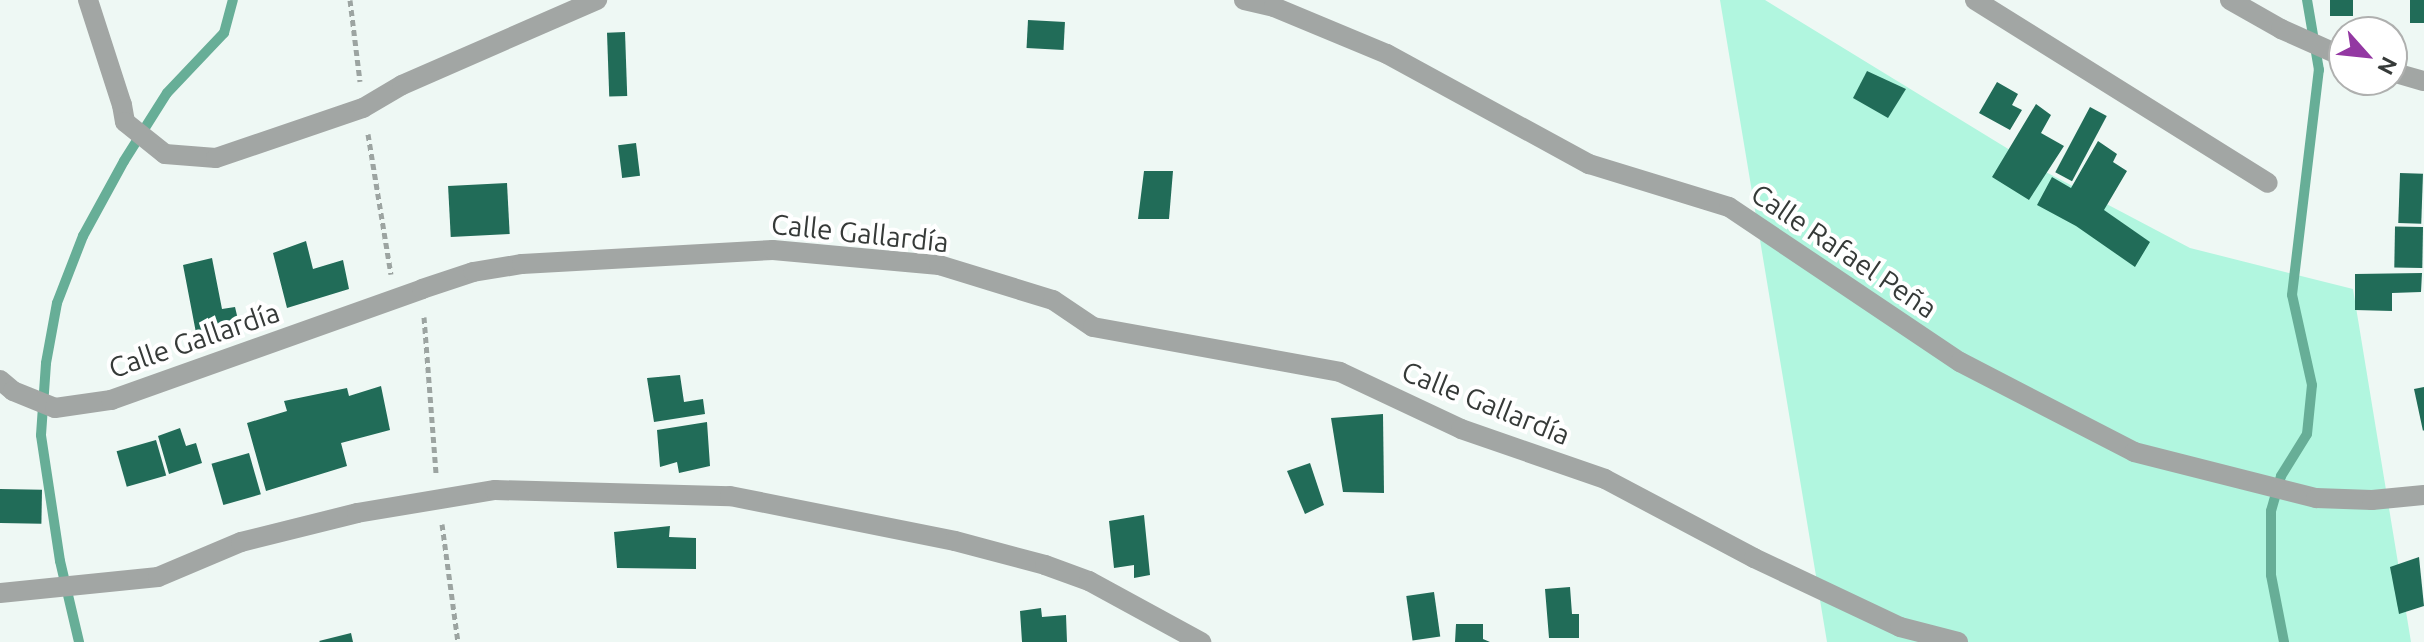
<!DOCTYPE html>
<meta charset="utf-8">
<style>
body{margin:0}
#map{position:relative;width:2424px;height:642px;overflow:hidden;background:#eef8f4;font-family:Ubuntu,sans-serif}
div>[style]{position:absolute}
.green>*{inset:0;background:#b1f6df}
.stream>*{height:10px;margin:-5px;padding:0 5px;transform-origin:5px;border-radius:5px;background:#67ae97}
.building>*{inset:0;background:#216c58;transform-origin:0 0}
.path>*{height:5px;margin-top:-2.5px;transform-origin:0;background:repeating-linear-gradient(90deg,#9ca4a1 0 6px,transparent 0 10px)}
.minor>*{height:20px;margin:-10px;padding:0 10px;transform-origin:10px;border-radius:10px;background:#a2a6a4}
span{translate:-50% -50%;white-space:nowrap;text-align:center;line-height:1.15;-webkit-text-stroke:8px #fff;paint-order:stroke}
.street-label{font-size:28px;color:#363a38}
.north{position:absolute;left:2328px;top:16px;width:80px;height:80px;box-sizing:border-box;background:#fff;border:2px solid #afb0af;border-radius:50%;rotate:117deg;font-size:22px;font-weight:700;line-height:32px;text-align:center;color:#363a38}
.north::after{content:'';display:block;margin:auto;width:28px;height:36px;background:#9338a2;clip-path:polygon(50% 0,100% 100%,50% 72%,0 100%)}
</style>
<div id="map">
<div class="green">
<div style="clip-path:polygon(1720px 0,1765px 0,2044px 171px,2190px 248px,2353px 289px,2411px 642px,1827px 642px)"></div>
</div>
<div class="stream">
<div style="left:79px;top:642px;width:83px;rotate:-103.2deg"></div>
<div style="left:60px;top:561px;width:127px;rotate:-98.6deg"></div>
<div style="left:41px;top:435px;width:72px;rotate:-86deg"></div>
<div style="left:46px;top:363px;width:61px;rotate:-79.6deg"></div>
<div style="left:57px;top:303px;width:72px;rotate:-68.8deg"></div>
<div style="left:83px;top:236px;width:85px;rotate:-61.3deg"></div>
<div style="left:124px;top:161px;width:80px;rotate:-57.7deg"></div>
<div style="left:167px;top:93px;width:83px;rotate:-46.5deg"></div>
<div style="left:224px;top:33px;width:34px;rotate:-75deg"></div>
<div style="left:2284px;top:642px;width:68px;rotate:-101deg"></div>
<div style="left:2271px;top:575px;width:64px;rotate:-90deg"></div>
<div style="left:2271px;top:511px;width:36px;rotate:-74deg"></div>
<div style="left:2281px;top:476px;width:49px;rotate:-58.2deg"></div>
<div style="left:2307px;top:434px;width:49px;rotate:-84.2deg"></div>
<div style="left:2312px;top:385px;width:92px;rotate:-102.5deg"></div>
<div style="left:2292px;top:295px;width:227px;rotate:-83.2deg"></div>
<div style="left:2319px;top:70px;width:71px;rotate:-99.7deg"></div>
</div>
<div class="building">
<div style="left:2330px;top:0;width:23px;height:16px"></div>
<div style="left:2410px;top:0;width:14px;height:23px"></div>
<div style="left:1028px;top:20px;width:37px;height:28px;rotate:3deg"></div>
<div style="left:625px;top:32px;width:64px;height:18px;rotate:88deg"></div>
<div style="clip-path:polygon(1867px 71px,1906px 89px,1888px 118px,1853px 98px)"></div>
<div style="clip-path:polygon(1997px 82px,2018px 94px,2012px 105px,2022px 110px,2010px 130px,1979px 113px)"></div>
<div style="clip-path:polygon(2036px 104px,2051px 115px,2041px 133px,2064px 146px,2029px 200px,1992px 177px)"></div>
<div style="left:2090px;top:107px;width:19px;height:74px;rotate:28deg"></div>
<div style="clip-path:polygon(2098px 141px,2117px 154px,2113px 162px,2127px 171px,2104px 210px,2150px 242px,2135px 267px,2076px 226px,2037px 205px,2052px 177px,2071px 188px)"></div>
<div style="left:636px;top:143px;width:33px;height:18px;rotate:83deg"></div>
<div style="clip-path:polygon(1144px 171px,1173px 171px,1169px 219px,1138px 219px)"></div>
<div style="left:2400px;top:173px;width:23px;height:50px;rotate:2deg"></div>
<div style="left:507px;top:183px;width:51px;height:59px;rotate:87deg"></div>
<div style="left:2423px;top:227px;width:41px;height:28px;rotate:91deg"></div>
<div style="clip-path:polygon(306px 241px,313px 269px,343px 260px,349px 289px,287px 308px,273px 253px)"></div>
<div style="clip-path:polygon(212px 258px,222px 309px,235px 307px,240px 328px,197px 338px,183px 265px)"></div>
<div style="clip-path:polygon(2422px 273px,2421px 292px,2392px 293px,2392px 311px,2355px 310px,2355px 274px)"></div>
<div style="clip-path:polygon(680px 375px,684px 402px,703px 399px,705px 414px,654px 422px,647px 378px)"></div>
<div style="clip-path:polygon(381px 386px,390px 430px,341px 443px,347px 466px,266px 491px,247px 423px,287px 411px,284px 401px,347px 388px,349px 396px)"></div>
<div style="clip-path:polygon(2424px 387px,2424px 430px,2423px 431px,2414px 389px)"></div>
<div style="clip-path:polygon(1383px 414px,1384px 493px,1343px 492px,1331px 418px)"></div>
<div style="clip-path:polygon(707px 422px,710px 466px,679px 473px,677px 462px,660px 467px,657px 430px)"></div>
<div style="clip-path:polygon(180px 428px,186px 446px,196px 443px,202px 463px,169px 474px,158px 436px)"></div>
<div style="left:156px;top:440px;width:37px;height:41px;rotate:74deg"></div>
<div style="left:249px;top:453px;width:43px;height:39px;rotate:74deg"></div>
<div style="clip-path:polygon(1310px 463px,1324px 505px,1305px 514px,1287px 471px)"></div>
<div style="left:0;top:489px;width:42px;height:34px;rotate:1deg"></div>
<div style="clip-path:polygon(1144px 515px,1150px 575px,1134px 578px,1134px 565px,1114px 568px,1109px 521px)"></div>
<div style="clip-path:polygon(670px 526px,669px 537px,696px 538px,696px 569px,617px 568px,614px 532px)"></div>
<div style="clip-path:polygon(2419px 557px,2424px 606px,2399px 614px,2390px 567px)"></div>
<div style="clip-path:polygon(1570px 587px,1572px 614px,1579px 614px,1579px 638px,1549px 638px,1545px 589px)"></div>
<div style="left:1434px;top:592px;width:45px;height:28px;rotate:82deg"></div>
<div style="clip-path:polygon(1041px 608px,1042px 617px,1066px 615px,1067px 642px,1022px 642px,1020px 611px)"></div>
<div style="clip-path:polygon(1456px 624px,1483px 624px,1483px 639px,1490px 642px,1455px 642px)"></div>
<div style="clip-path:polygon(351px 633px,353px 642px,320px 642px,319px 641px)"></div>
</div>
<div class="path">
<div style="left:350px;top:0;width:82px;rotate:83deg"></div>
<div style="left:368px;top:134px;width:142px;rotate:80.7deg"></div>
<div style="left:424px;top:317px;width:157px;rotate:85.6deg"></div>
<div style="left:442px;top:524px;width:119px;rotate:82.3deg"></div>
</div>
<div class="minor">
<div style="left:88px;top:0;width:110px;rotate:72.1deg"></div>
<div style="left:122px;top:105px;width:17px;rotate:80deg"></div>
<div style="left:125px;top:122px;width:51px;rotate:38.7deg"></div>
<div style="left:165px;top:154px;width:51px;rotate:4.5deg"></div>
<div style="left:216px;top:158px;width:155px;rotate:-18.8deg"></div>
<div style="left:363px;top:108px;width:45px;rotate:-30.5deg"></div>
<div style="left:402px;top:85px;width:213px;rotate:-23.6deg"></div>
<div style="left:1244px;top:0;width:31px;rotate:13deg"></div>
<div style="left:1274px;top:7px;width:122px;rotate:22.6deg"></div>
<div style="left:1387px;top:54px;width:230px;rotate:28.6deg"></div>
<div style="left:1589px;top:164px;width:146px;rotate:17.1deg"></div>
<div style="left:1729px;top:207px;width:278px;rotate:33.9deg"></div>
<div style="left:1960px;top:362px;width:196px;rotate:27.3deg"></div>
<div style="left:2134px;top:452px;width:188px;rotate:14.2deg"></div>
<div style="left:2316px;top:498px;width:56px;rotate:2deg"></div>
<div style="left:2372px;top:500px;width:52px;rotate:-5.5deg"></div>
<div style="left:1975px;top:0;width:345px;rotate:32deg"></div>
<div style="left:2230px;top:0;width:59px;rotate:29.6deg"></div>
<div style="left:2281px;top:29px;width:69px;rotate:24deg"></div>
<div style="left:2392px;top:72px;width:33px;rotate:16deg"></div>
<div style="left:0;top:380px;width:17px;rotate:40deg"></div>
<div style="left:13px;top:391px;width:45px;rotate:22deg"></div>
<div style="left:55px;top:408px;width:57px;rotate:-8.1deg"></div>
<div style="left:111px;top:400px;width:330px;rotate:-19.6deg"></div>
<div style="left:422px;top:289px;width:54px;rotate:-18.4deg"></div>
<div style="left:473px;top:272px;width:50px;rotate:-9.3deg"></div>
<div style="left:522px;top:264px;width:251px;rotate:-3.2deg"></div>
<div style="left:773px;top:250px;width:167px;rotate:5.2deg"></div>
<div style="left:939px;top:265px;width:119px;rotate:17.1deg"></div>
<div style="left:1053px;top:300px;width:48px;rotate:34deg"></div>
<div style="left:1093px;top:327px;width:251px;rotate:10.3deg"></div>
<div style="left:1340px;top:372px;width:134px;rotate:25.2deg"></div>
<div style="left:1461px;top:429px;width:152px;rotate:19.1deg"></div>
<div style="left:1605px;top:479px;width:169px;rotate:27.9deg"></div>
<div style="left:1754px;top:558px;width:161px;rotate:25.3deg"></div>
<div style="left:1900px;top:627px;width:60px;rotate:14.5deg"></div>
<div style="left:0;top:593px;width:159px;rotate:-5.8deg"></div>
<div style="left:158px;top:577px;width:90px;rotate:-22.9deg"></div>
<div style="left:241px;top:542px;width:120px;rotate:-14deg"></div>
<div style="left:357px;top:513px;width:140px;rotate:-9.5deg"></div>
<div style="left:495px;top:490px;width:235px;rotate:1.5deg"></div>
<div style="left:730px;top:496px;width:229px;rotate:11.3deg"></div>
<div style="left:955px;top:541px;width:93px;rotate:14.9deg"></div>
<div style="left:1045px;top:565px;width:47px;rotate:20deg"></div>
<div style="left:1089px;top:581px;width:128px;rotate:28.6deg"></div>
</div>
<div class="street-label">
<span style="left:860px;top:233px;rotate:6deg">Calle Gallardía</span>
<span style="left:1844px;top:251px;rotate:34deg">Calle Rafael Peña</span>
<span style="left:194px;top:340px;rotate:-19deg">Calle Gallardía</span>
<span style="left:1486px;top:403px;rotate:22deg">Calle Gallardía</span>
</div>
<div class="north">N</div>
</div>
